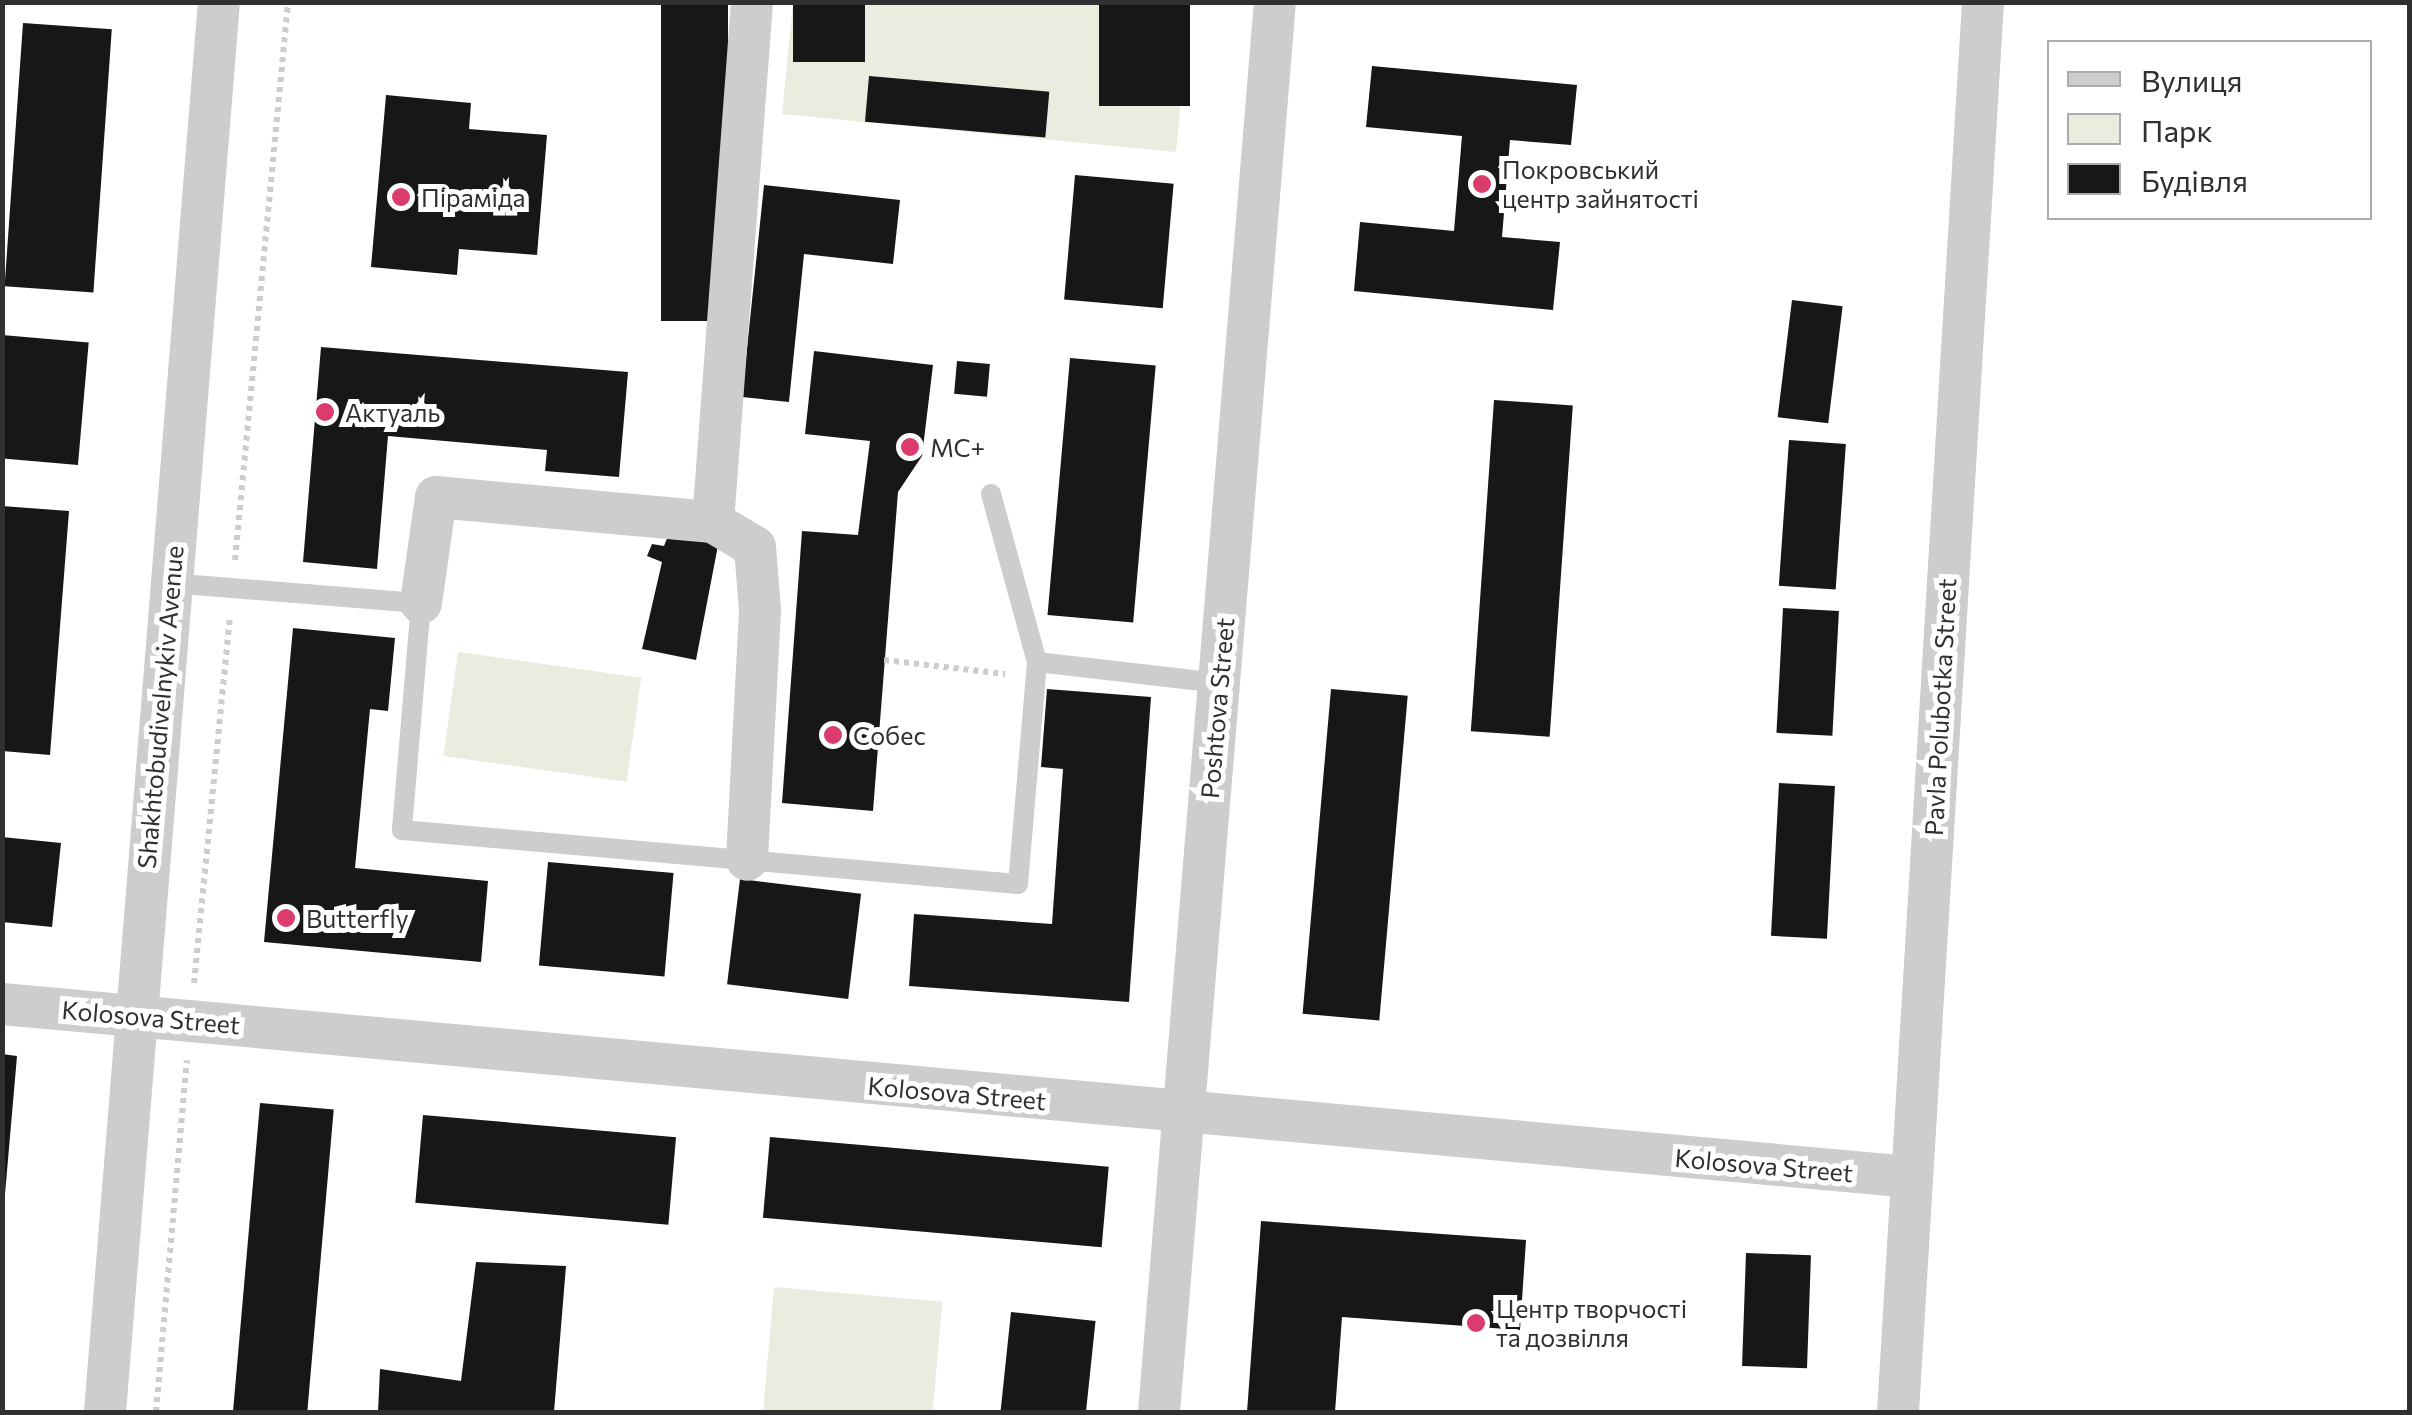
<!DOCTYPE html>
<meta charset="utf-8">
<style>
body{margin:0}
#map{position:relative;width:2412px;height:1415px;overflow:hidden;background:#fff;font-family:Commissioner,sans-serif}
div>[style]{position:absolute}
.green>*{inset:0;background:#e9ecde;transform-origin:0 0}
.building>*{inset:0;background:#171717;transform-origin:0 0}
.path>*{height:6px;margin-top:-3px;transform-origin:0;background:repeating-linear-gradient(90deg,#cdcdcd 0 5px,transparent 0 10px)}
.service>*{height:20px;margin:-10px;padding:0 10px;transform-origin:10px;border-radius:10px;background:#cdcdcd}
.minor>*{height:42px;margin:-21px;padding:0 21px;transform-origin:21px;border-radius:21px;background:#cdcdcd}
.dots>*{width:28px;height:28px;translate:-50% -50%;box-sizing:border-box;border:5px solid #fff;border-radius:50%}
span{translate:-50% -50%;white-space:nowrap;text-align:center;line-height:1.15;-webkit-text-stroke:10px #fff;paint-order:stroke}
.poi-label{font-size:25px;color:#303030}
.left{translate:0 -50%;text-align:left}
.street-label{font-size:25px;color:#303030}
.frame{position:absolute;inset:0;border:5px solid #303030;pointer-events:none}
.legend{position:absolute;left:2047px;top:40px;width:325px;height:180px;box-sizing:border-box;background:#fff;border:2px solid #acacac;margin:0;padding:12px 18px;list-style:none;font-size:30px;color:#303030}
.legend li{display:flex;align-items:center;gap:20px;height:50px}
.legend b{width:50px;border:2px solid #acacac}
</style>
<div id="map">
<div class="green">
<div style="clip-path:polygon(793px 3px,1190px 3px,1176px 152px,782px 114px)"></div>
<div style="left:458px;top:652px;width:185px;height:105px;rotate:8deg"></div>
<div style="left:774px;top:1287px;width:169px;height:125px;rotate:5deg"></div>
</div>
<div class="building">
<div style="left:661px;top:2px;width:67px;height:319px"></div>
<div style="left:793px;top:2px;width:72px;height:60px"></div>
<div style="left:1099px;top:2px;width:91px;height:104px"></div>
<div style="left:23px;top:23px;width:89px;height:264px;rotate:4deg"></div>
<div style="clip-path:polygon(1372px 66px,1577px 85px,1571px 145px,1510px 140px,1502px 237px,1560px 242px,1553px 310px,1354px 291px,1360px 222px,1454px 231px,1462px 136px,1366px 127px)"></div>
<div style="left:869px;top:76px;width:181px;height:46px;rotate:5deg"></div>
<div style="clip-path:polygon(386px 95px,471px 103px,469px 129px,547px 135px,537px 255px,459px 249px,457px 275px,371px 267px)"></div>
<div style="left:1075px;top:175px;width:99px;height:125px;rotate:5deg"></div>
<div style="clip-path:polygon(764px 185px,900px 200px,893px 264px,804px 254px,789px 402px,742px 397px)"></div>
<div style="left:1792px;top:300px;width:51px;height:118px;rotate:7deg"></div>
<div style="left:2px;top:335px;width:87px;height:123px;rotate:5deg"></div>
<div style="clip-path:polygon(321px 347px,628px 372px,619px 477px,545px 471px,547px 450px,388px 436px,377px 569px,303px 562px)"></div>
<div style="clip-path:polygon(814px 351px,933px 365px,922px 456px,898px 492px,873px 811px,782px 803px,802px 531px,858px 535px,870px 441px,805px 434px)"></div>
<div style="left:1070px;top:358px;width:86px;height:258px;rotate:5deg"></div>
<div style="left:957px;top:361px;width:33px;height:33px;rotate:5deg"></div>
<div style="left:1494px;top:400px;width:79px;height:332px;rotate:4deg"></div>
<div style="left:1789px;top:440px;width:57px;height:146px;rotate:4deg"></div>
<div style="clip-path:polygon(2px 506px,69px 511px,50px 755px,2px 751px)"></div>
<div style="clip-path:polygon(672px 526px,720px 535px,696px 660px,642px 649px,662px 562px,647px 556px,652px 544px,664px 546px)"></div>
<div style="left:1783px;top:608px;width:56px;height:125px;rotate:3deg"></div>
<div style="clip-path:polygon(293px 628px,395px 638px,388px 711px,370px 709px,355px 868px,488px 881px,481px 962px,264px 942px)"></div>
<div style="clip-path:polygon(1047px 689px,1151px 697px,1129px 1002px,909px 986px,914px 914px,1052px 924px,1063px 769px,1041px 767px)"></div>
<div style="left:1331px;top:689px;width:77px;height:326px;rotate:5deg"></div>
<div style="left:1779px;top:783px;width:56px;height:153px;rotate:3deg"></div>
<div style="clip-path:polygon(2px 837px,61px 843px,52px 927px,2px 922px)"></div>
<div style="left:548px;top:862px;width:126px;height:104px;rotate:5deg"></div>
<div style="left:740px;top:879px;width:122px;height:106px;rotate:7deg"></div>
<div style="clip-path:polygon(2px 1054px,17px 1056px,5px 1194px,2px 1194px)"></div>
<div style="left:260px;top:1103px;width:74px;height:310px;rotate:5deg"></div>
<div style="left:423px;top:1115px;width:254px;height:88px;rotate:5deg"></div>
<div style="left:770px;top:1137px;width:340px;height:81px;rotate:5deg"></div>
<div style="clip-path:polygon(1261px 1221px,1526px 1240px,1520px 1330px,1342px 1317px,1335px 1412px,1247px 1412px)"></div>
<div style="left:1746px;top:1253px;width:65px;height:113px;rotate:2deg"></div>
<div style="clip-path:polygon(476px 1262px,566px 1266px,554px 1412px,378px 1412px,380px 1369px,461px 1381px)"></div>
<div style="left:1011px;top:1312px;width:85px;height:100px;rotate:6deg"></div>
</div>
<div class="path">
<div style="left:235px;top:560px;width:561px;rotate:-84.57deg"></div>
<div style="left:884px;top:660px;width:122px;rotate:6.6deg"></div>
<div style="left:194px;top:983px;width:368px;rotate:-84.4deg"></div>
<div style="left:156px;top:1412px;width:353px;rotate:-85deg"></div>
</div>
<div class="service">
<div style="left:991px;top:494px;width:174px;rotate:74.7deg"></div>
<div style="left:1037px;top:662px;width:183px;rotate:6.6deg"></div>
<div style="left:170px;top:583px;width:252px;rotate:4.6deg"></div>
<div style="left:421px;top:603px;width:228px;rotate:94.8deg"></div>
<div style="left:402px;top:830px;width:618px;rotate:5.01deg"></div>
<div style="left:1018px;top:884px;width:223px;rotate:-85.1deg"></div>
</div>
<div class="minor">
<div style="left:713px;top:522px;width:49px;rotate:30.8deg"></div>
<div style="left:755px;top:547px;width:64px;rotate:85.5deg"></div>
<div style="left:760px;top:611px;width:249px;rotate:93deg"></div>
<div style="left:421px;top:603px;width:107px;rotate:-81.9deg"></div>
<div style="left:436px;top:497px;width:278px;rotate:5.2deg"></div>
<div style="left:713px;top:522px;width:521px;rotate:-85.71deg"></div>
<div style="left:2px;top:1004px;width:1918px;rotate:5.18deg"></div>
<div style="left:105px;top:1412px;width:1415px;rotate:-85.38deg"></div>
<div style="left:1159px;top:1412px;width:1415px;rotate:-85.3deg"></div>
<div style="left:1898px;top:1412px;width:1413px;rotate:-86.55deg"></div>
</div>
<div class="dots">
<div style="left:1482px;top:184px;background:#dc3c6d"></div>
<div style="left:401px;top:197px;background:#dc3c6d"></div>
<div style="left:325px;top:412px;background:#dc3c6d"></div>
<div style="left:910px;top:447px;background:#dc3c6d"></div>
<div style="left:833px;top:735px;background:#dc3c6d"></div>
<div style="left:286px;top:918px;background:#dc3c6d"></div>
<div style="left:1476px;top:1323px;background:#dc3c6d"></div>
</div>
<div class="poi-label">
<span class="left" style="left:1502px;top:184px">Покровський<br>центр зайнятості</span>
<span class="left" style="left:421px;top:197px">Піраміда</span>
<span class="left" style="left:345px;top:412px">Актуаль</span>
<span class="left" style="left:930px;top:447px">МС+</span>
<span class="left" style="left:853px;top:735px">Собес</span>
<span class="left" style="left:306px;top:918px">Butterfly</span>
<span class="left" style="left:1496px;top:1323px">Центр творчості<br>та дозвілля</span>
</div>
<div class="street-label">
<span style="left:160px;top:707px;rotate:-85deg">Shakhtobudivelnykiv Avenue</span>
<span style="left:1940px;top:707px;rotate:-87deg">Pavla Polubotka Street</span>
<span style="left:1217px;top:708px;rotate:-85deg">Poshtova Street</span>
<span style="left:151px;top:1017px;rotate:5deg">Kolosova Street</span>
<span style="left:957px;top:1093px;rotate:5deg">Kolosova Street</span>
<span style="left:1764px;top:1165px;rotate:5deg">Kolosova Street</span>
</div>
<div class="frame"></div>
<ul class="legend">
<li><b style="height:12px;background:#cdcdcd"></b>Вулиця</li>
<li><b style="height:28px;background:#e9ecde"></b>Парк</li>
<li><b style="height:28px;background:#171717"></b>Будівля</li>
</ul>
</div>
